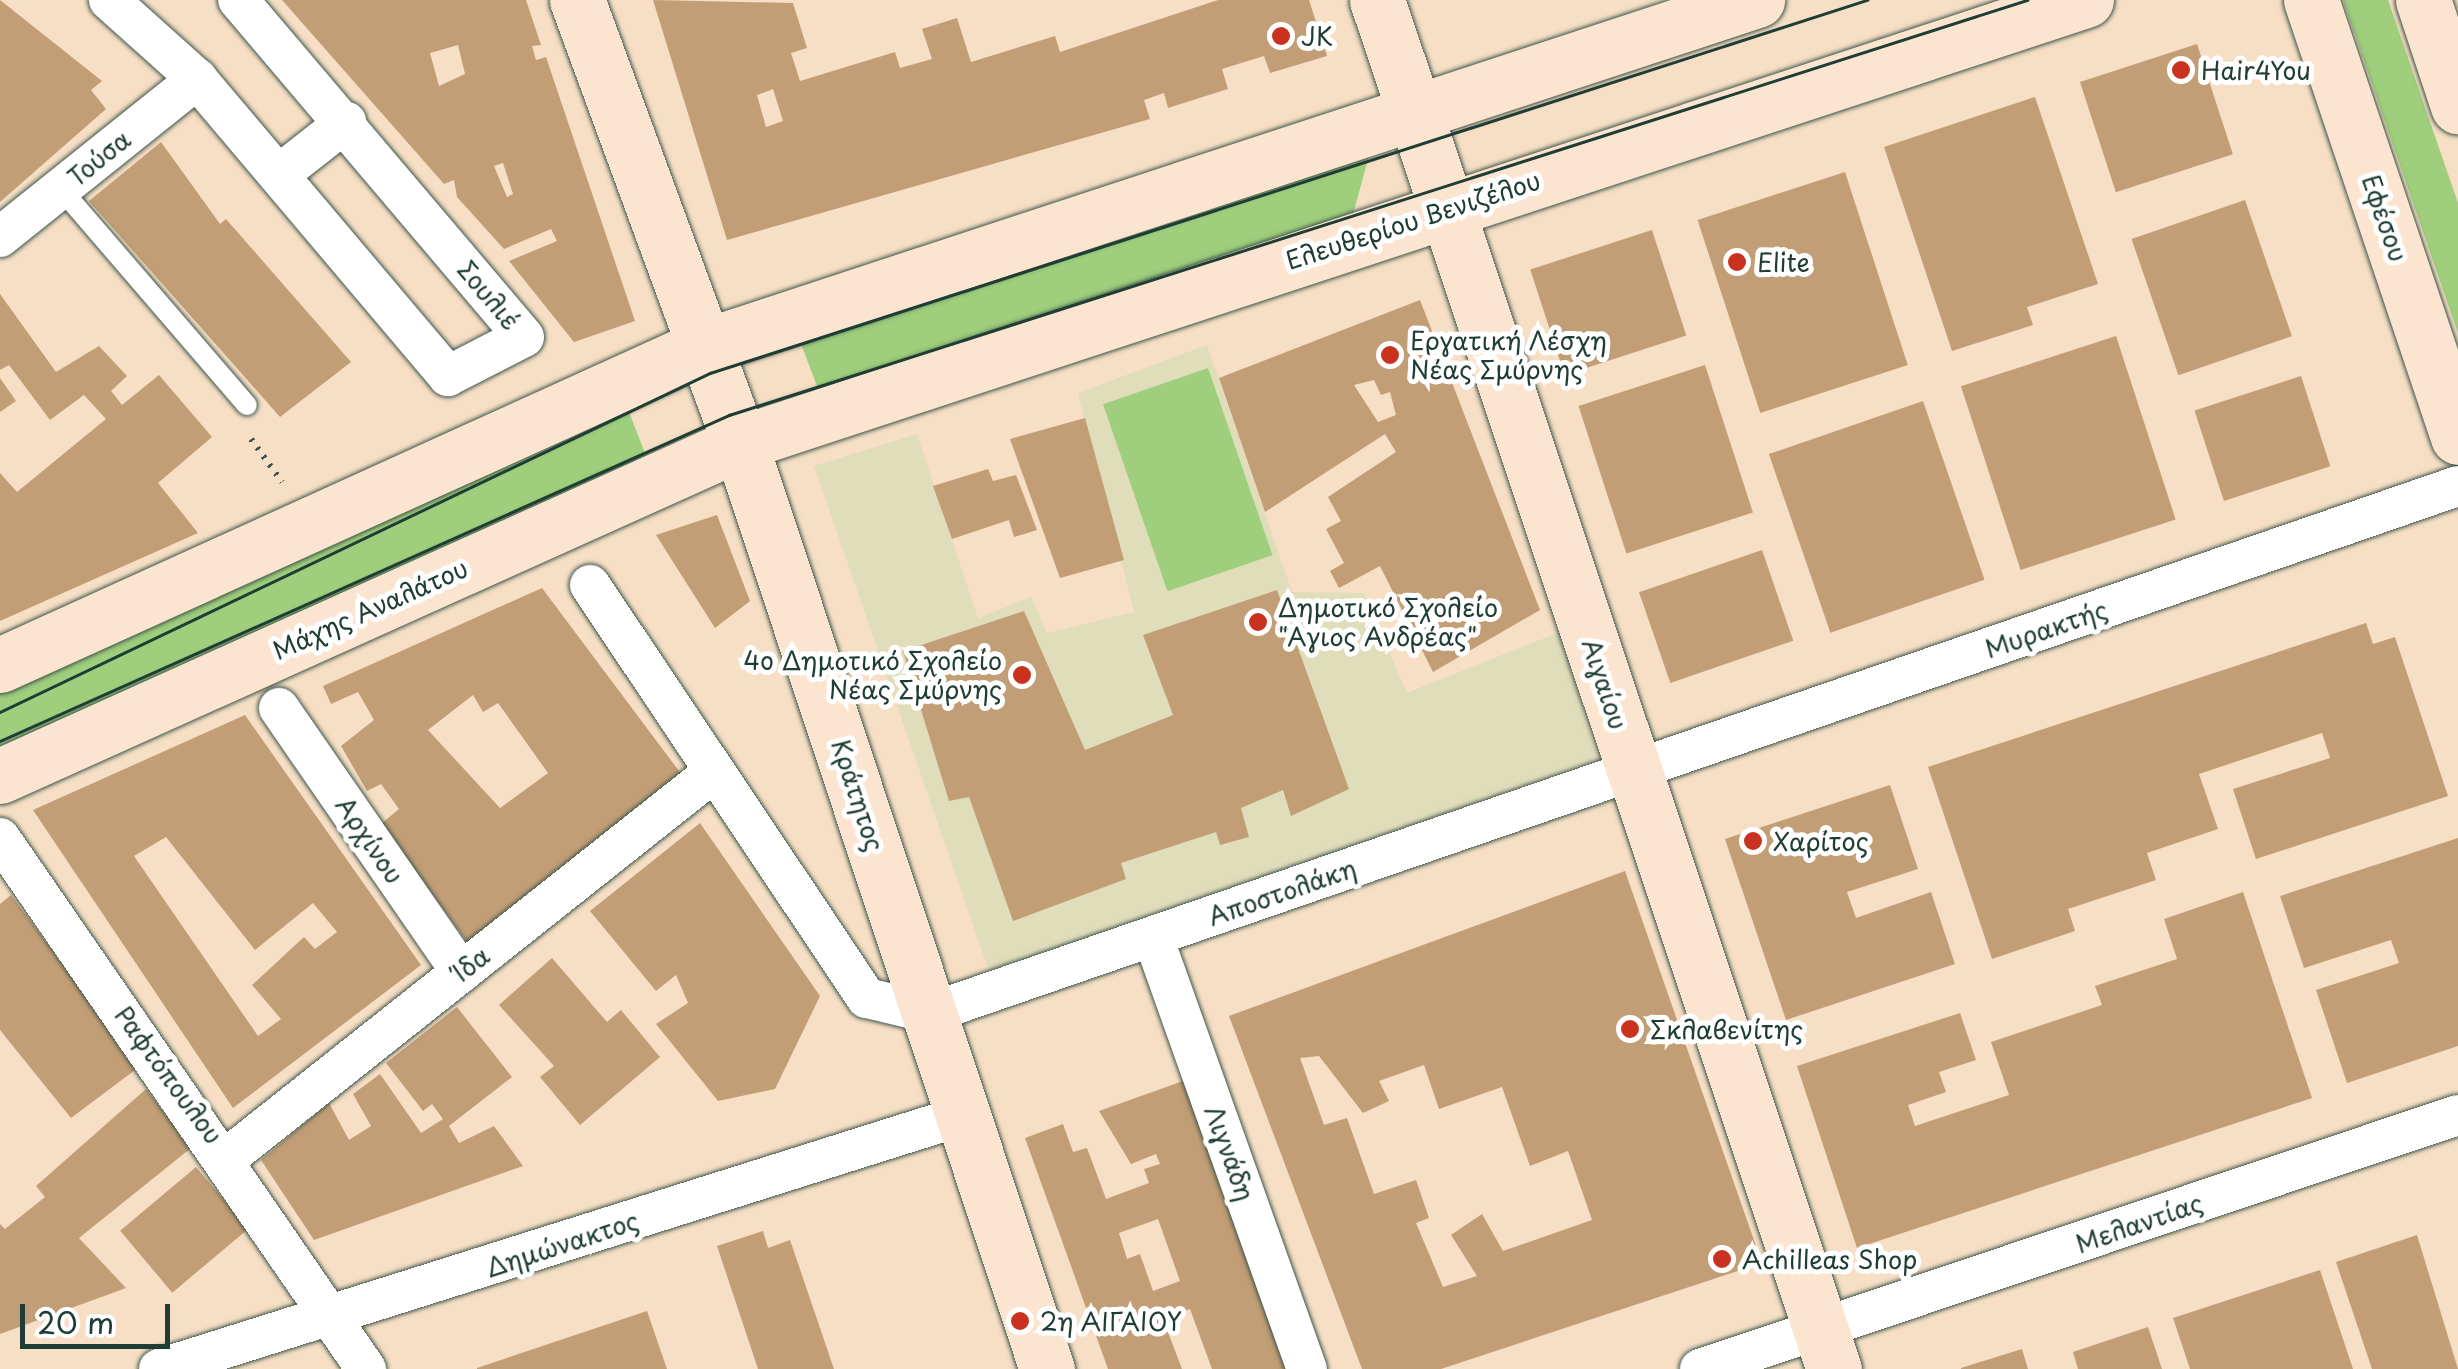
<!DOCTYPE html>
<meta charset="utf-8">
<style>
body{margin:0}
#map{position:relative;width:2458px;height:1369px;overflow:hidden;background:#f6dfc5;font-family:"Playpen Sans",sans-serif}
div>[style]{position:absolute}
.built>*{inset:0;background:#e0ddbb}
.green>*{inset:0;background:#9fce7c;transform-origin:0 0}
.building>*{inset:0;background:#c29e76;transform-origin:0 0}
.path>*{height:6px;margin-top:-3px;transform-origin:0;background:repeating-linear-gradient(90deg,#3f554a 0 2.5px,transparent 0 10.5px)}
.roads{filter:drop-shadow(0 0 2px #3f554a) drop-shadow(0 0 2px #3f554a)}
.lane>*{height:20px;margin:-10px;padding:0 10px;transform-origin:10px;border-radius:10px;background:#fff}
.street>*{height:40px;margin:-20px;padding:0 20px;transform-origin:20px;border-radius:20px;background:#fff}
.secondary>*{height:55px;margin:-27.5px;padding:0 27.5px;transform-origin:27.5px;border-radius:27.5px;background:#fce5d0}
.tram>*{height:2.5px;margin:-1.25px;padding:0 1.25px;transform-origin:1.25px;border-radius:1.25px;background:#1f3d34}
.dots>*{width:28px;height:28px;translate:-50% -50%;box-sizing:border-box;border:5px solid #fff;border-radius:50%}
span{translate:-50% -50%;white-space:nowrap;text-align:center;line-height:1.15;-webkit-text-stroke:10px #fff;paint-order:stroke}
.poi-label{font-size:25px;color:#1f3d34}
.left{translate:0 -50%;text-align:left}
.right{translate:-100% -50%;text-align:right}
.street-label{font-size:25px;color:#1f3d34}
.scale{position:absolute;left:20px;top:1304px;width:150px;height:45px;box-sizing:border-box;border:5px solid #1f3d34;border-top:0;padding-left:12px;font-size:30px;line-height:35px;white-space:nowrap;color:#1f3d34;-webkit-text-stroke:8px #fff;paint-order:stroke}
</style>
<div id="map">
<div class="built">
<div style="clip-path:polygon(1207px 345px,1292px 592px,1364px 593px,1407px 693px,1560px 632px,1598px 759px,990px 974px,814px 466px,917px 434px,978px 618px,1031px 597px,1047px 633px,1134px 612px,1078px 393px)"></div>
</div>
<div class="green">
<div style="clip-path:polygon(2343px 0,2388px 0,2458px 203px,2458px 333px)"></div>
<div style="clip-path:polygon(1369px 156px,1350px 225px,822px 399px,798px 336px)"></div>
<div style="left:1208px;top:368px;width:198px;height:111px;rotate:71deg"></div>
<div style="clip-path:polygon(624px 399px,650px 466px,0 760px,0 692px)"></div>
</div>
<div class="building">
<div style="clip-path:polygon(0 0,102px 81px,91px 90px,106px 109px,0 202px)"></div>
<div style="clip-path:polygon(evenodd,282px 0,526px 0,541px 45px,532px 46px,536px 60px,546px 57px,635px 321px,574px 342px,509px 261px,557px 241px,551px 229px,504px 249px,457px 197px,454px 180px,444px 184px,282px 0,458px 45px,465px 74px,439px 86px,430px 53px,458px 45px,282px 0,503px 163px,513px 194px,507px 197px,494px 166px,503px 163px)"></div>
<div style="clip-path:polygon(evenodd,653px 0,793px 3px,807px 48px,791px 53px,800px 81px,895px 52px,900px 68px,932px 59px,922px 29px,957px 18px,971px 62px,1055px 36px,1060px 52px,1218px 0,1309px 0,1327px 56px,1270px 73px,1264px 56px,1222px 69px,1228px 89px,1168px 108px,1164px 93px,1144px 100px,1150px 119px,727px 240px,653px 0,773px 89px,783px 121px,766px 127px,757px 95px,773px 89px)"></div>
<div style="left:2197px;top:44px;width:116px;height:123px;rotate:72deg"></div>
<div style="clip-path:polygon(2035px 97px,2098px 284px,2027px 307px,2033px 325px,1952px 351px,1884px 147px)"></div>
<div style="clip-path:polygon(161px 142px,220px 224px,226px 219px,351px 362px,280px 417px,89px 201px)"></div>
<div style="left:1845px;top:172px;width:203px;height:155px;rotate:72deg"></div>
<div style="left:2245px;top:200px;width:144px;height:120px;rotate:71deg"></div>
<div style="left:1652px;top:230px;width:111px;height:128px;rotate:72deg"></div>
<div style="clip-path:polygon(0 294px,56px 372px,99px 346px,127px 376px,111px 391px,122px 405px,159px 375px,212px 437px,158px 483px,198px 533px,0 621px,0 473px,17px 492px,106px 419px,84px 395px,50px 420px,9px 365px,0 370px)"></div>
<div style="clip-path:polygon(evenodd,1420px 300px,1540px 610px,1433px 672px,1380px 566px,1339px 588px,1330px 571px,1344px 563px,1326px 529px,1341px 521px,1328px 497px,1396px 452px,1385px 434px,1265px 512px,1219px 378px,1420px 300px,1374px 380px,1381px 395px,1390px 392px,1396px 415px,1378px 422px,1354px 385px,1374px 380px)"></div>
<div style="left:2116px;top:336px;width:193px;height:163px;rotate:72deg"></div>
<div style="left:1705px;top:365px;width:155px;height:133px;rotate:72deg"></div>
<div style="left:2301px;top:376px;width:95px;height:112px;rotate:72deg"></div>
<div style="clip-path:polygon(0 378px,16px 401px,0 412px)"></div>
<div style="left:1923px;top:401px;width:189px;height:163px;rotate:71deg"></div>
<div style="clip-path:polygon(1085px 418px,1124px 560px,1060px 578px,1010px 439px)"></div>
<div style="clip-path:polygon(988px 469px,993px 481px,1016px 475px,1037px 530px,1014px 537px,1009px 520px,952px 539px,933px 486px)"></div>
<div style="clip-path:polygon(717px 515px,750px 601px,715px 628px,656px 535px)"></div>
<div style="left:1762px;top:550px;width:96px;height:130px;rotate:71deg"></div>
<div style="clip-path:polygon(evenodd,542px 588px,682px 775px,471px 947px,381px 824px,399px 809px,381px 784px,367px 791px,341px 746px,374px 720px,358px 692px,331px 704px,323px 686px,542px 588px,473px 695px,483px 712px,498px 703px,548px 773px,500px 808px,428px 730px,473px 695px)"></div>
<div style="clip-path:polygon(1277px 590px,1349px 789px,1291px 816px,1283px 790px,1241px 808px,1249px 837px,1220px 845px,1216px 832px,1121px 863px,1126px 879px,1013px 921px,969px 797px,949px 801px,903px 651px,1024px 611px,1085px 750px,1173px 715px,1143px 635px)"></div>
<div style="clip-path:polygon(2366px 623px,2373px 644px,2395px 637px,2448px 796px,2256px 859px,2233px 789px,2330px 758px,2322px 733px,2199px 774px,2218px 829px,2147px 853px,2156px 880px,2068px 909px,2075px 931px,1992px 959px,1928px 767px)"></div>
<div style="clip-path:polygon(evenodd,245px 715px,421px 965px,233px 1108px,33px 810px,245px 715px,166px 837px,255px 950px,313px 903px,337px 932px,315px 949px,304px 937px,252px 985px,281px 1019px,258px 1036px,134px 856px,166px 837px)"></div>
<div style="clip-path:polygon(1890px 785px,1918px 869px,1847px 892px,1856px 918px,1931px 892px,1955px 964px,1786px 1020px,1725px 839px)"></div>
<div style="clip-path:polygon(700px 823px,820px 996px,775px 1089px,718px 1101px,656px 1024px,688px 1003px,676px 975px,656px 991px,590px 911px)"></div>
<div style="clip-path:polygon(2458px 838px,2458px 1046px,2347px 1083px,2316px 990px,2399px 963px,2391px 940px,2304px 968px,2280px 896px)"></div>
<div style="clip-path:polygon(evenodd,1625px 871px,1762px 1263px,1441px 1369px,1362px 1369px,1229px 1016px,1625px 871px,1319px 1056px,1363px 1113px,1389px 1101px,1379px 1081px,1424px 1065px,1439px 1109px,1502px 1087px,1530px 1166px,1568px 1151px,1592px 1220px,1503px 1251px,1482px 1214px,1451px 1235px,1477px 1276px,1443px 1287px,1416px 1223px,1429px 1218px,1416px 1180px,1374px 1194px,1347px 1118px,1324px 1125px,1300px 1058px,1319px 1056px)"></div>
<div style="clip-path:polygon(2243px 892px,2312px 1098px,1857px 1248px,1797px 1066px,1960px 1013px,1976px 1060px,1939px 1072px,1946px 1092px,1908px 1105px,1915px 1126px,2009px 1095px,1991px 1042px,2102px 1005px,2095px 986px,2177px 959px,2164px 919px)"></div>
<div style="clip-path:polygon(11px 895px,139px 1067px,71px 1118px,0 1030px,0 904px)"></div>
<div style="clip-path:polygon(552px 958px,607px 1022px,621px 1010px,660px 1057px,580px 1125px,540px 1077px,554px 1066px,499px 1005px)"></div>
<div style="clip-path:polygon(457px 1007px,512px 1077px,449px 1126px,459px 1143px,494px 1126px,523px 1166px,314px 1240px,261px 1160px,329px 1103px,349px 1140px,371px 1126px,353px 1094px,380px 1074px,421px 1133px,443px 1119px,432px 1104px,423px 1111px,386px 1063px)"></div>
<div style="clip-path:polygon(evenodd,1183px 1081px,1287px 1369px,1212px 1369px,1190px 1309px,1163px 1319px,1182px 1369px,1108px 1369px,1025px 1138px,1063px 1124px,1073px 1152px,1087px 1148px,1106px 1199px,1149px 1183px,1144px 1169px,1160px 1164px,1156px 1154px,1131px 1164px,1099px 1111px,1183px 1081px,1158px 1219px,1180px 1281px,1153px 1291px,1140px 1254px,1127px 1259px,1119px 1233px,1158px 1219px)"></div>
<div style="clip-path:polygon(146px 1089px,191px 1148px,79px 1238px,126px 1288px,0 1334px,0 1224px,5px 1229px,45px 1197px,36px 1186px)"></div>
<div style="left:196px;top:1167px;width:81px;height:99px;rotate:50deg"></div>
<div style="clip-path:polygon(763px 1231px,768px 1248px,790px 1240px,834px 1369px,758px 1369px,717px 1246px)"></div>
<div style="clip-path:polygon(2417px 1235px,2458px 1369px,2372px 1369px,2336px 1262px)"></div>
<div style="clip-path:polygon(2320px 1270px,2353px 1369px,2190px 1369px,2173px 1318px)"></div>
<div style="clip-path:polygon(647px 1311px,667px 1369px,477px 1369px,477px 1368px)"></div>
<div style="clip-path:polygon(2148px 1327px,2162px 1369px,2078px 1369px,2073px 1352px)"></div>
<div style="clip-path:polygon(2022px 1349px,2028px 1369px,1961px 1369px,1961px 1368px)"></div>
</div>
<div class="path">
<div style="left:251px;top:439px;width:53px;rotate:54.2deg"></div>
</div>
<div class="roads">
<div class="lane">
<div style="left:61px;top:189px;width:285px;rotate:49.3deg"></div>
</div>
<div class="street">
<div style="left:109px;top:0;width:118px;rotate:41.9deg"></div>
<div style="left:197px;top:79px;width:389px;rotate:49.8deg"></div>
<div style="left:448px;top:376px;width:85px;rotate:-27.2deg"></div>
<div style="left:524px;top:337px;width:442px;rotate:-130.3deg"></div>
<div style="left:281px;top:173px;width:83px;rotate:-38.1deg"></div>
<div style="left:0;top:237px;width:253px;rotate:-38.7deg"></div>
<div style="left:590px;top:585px;width:497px;rotate:56.2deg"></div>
<div style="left:867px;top:998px;width:65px;rotate:13.4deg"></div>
<div style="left:930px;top:1013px;width:1616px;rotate:-19.03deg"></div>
<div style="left:279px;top:708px;width:321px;rotate:55.4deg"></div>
<div style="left:0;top:838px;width:645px;rotate:55.42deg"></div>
<div style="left:1153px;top:937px;width:459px;rotate:70.4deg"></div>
<div style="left:228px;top:1157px;width:621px;rotate:-38.4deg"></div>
<div style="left:159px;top:1369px;width:844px;rotate:-17.51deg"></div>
<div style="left:1700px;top:1369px;width:799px;rotate:-18.53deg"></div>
</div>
<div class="secondary">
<div style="left:577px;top:0;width:472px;rotate:69.8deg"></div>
<div style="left:740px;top:443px;width:976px;rotate:71.66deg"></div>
<div style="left:1377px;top:0;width:1443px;rotate:71.54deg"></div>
<div style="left:2311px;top:0;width:461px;rotate:71.4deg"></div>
<div style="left:2423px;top:0;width:112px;rotate:71.7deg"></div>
<div style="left:0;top:665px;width:768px;rotate:-24.39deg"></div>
<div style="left:699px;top:348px;width:1114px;rotate:-18.21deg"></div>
<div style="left:0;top:776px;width:811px;rotate:-24.23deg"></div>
<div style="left:740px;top:443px;width:1417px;rotate:-18.22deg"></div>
</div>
</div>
<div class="tram">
<div style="left:0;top:712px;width:787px;rotate:-25.52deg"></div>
<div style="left:710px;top:373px;width:1216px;rotate:-17.87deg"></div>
<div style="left:0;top:741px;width:799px;rotate:-24.09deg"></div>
<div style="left:729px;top:415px;width:1363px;rotate:-17.73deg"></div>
</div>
<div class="dots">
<div style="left:1281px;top:36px;background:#c8321e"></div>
<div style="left:2181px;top:70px;background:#c8321e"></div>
<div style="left:1737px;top:262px;background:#c8321e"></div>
<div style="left:1390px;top:355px;background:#c8321e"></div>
<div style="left:1258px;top:622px;background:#c8321e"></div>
<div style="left:1022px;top:675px;background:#c8321e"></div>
<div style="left:1753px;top:841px;background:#c8321e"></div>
<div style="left:1630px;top:1029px;background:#c8321e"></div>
<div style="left:1722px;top:1259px;background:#c8321e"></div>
<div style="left:1020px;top:1321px;background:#c8321e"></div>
</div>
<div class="poi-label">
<span class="left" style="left:1301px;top:36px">JK</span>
<span class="left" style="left:2201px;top:70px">Hair4You</span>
<span class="left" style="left:1757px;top:262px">Elite</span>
<span class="left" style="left:1410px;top:355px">Εργατική Λέσχη<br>Νέας Σμύρνης</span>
<span class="left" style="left:1278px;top:622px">Δημοτικό Σχολείο<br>"Αγιος Ανδρέας"</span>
<span class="right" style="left:1002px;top:675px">4o Δημοτικό Σχολείο<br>Νέας Σμύρνης</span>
<span class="left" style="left:1773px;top:841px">Χαρίτος</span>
<span class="left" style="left:1650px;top:1029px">Σκλαβενίτης</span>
<span class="left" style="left:1742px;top:1259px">Achilleas Shop</span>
<span class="left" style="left:1040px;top:1321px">2η ΑΙΓΑΙΟΥ</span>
</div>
<div class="street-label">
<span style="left:99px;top:158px;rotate:-39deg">Τούσα</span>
<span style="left:2385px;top:218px;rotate:71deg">Εφέσου</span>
<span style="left:1413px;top:220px;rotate:-18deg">Ελευθερίου Βενιζέλου</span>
<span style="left:489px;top:295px;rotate:50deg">Σουλιέ</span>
<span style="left:370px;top:609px;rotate:-24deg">Μάχης Αναλάτου</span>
<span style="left:2046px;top:629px;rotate:-19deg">Μυρακτής</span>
<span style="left:1605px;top:684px;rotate:72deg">Αιγαίου</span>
<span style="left:858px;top:795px;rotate:72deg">Κράτητος</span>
<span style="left:370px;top:840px;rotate:56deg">Αρχίνου</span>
<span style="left:1282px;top:892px;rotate:-19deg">Αποστολάκη</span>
<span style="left:471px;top:964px;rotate:-38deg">Ίδα</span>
<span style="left:169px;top:1075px;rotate:54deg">Ραφτόπουλου</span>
<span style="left:1230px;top:1153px;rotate:70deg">Λιγνάδη</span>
<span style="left:2139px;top:1223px;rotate:-19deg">Μελαντίας</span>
<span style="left:562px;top:1244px;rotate:-18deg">Δημώνακτος</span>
</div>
<div class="scale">20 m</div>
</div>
